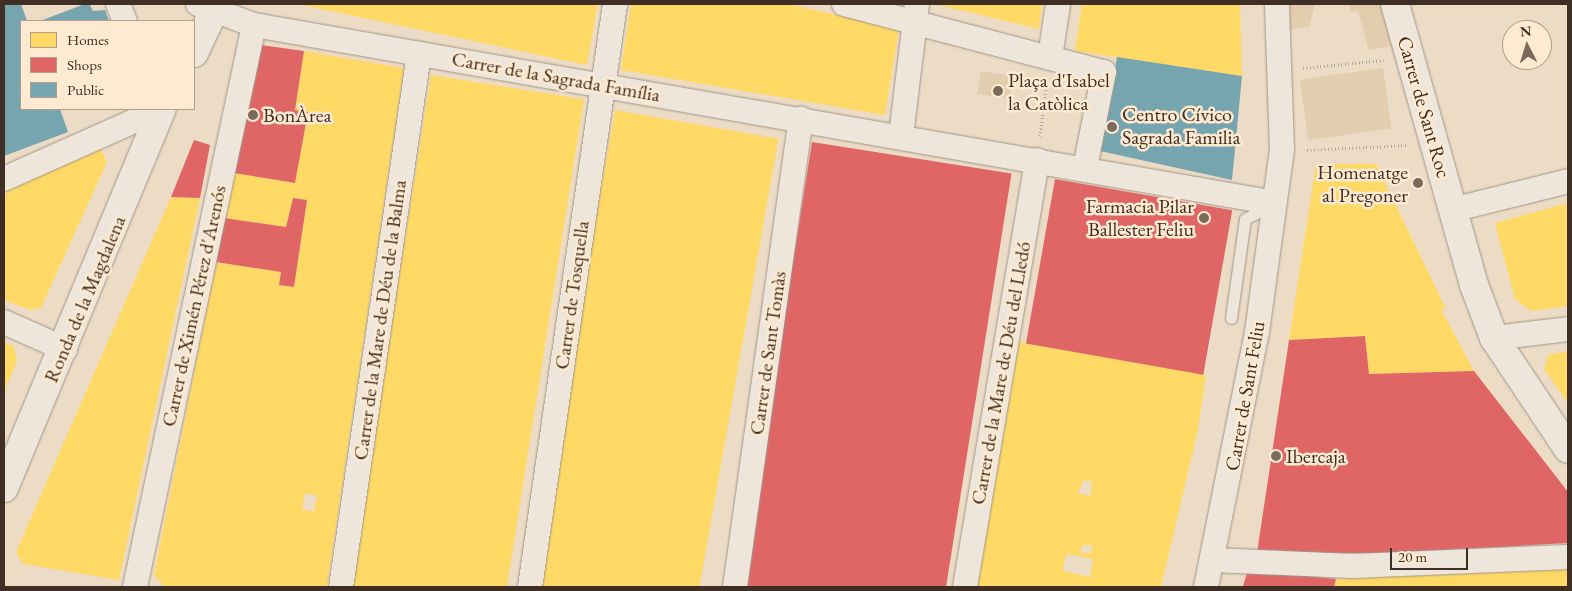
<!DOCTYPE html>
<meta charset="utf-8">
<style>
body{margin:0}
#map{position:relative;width:1572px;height:591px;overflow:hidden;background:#ecdcc6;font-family:"EB Garamond",serif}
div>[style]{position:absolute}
.green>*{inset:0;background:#e3cdaf;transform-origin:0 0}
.homes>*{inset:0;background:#ffd966;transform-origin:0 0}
.shops>*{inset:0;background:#e06666;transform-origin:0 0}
.public>*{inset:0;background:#76a5af}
.path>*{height:3px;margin-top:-1.5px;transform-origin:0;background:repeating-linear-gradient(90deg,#b0a79e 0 1px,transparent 0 3.5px)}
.roads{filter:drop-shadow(0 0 1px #a09587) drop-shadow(0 0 1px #a09587)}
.lane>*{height:11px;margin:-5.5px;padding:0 5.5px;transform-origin:5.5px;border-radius:5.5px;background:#eee6db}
.street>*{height:24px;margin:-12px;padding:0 12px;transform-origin:12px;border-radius:12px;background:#eee6db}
.secondary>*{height:28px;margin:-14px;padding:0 14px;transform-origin:14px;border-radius:14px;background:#eee6db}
.dots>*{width:14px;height:14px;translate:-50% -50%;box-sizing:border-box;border:2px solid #fdead0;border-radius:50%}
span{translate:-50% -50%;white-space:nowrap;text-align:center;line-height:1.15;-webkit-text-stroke:5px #fdead0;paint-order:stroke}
.street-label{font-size:20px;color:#3e2e23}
.poi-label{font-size:20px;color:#3e2e23}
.left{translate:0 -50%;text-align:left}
.right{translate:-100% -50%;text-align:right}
.frame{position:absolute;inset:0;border:5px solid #3e2e23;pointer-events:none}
.legend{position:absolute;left:20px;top:20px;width:175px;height:90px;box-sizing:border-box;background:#fdead0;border:1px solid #b19f8b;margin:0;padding:6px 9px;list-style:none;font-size:15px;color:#3e2e23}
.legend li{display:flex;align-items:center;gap:10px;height:25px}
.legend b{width:25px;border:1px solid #b19f8b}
.north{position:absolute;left:1502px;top:20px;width:50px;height:50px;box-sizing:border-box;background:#fdead0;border:1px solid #b19f8b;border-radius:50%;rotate:355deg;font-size:14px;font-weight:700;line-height:20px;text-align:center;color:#3e2e23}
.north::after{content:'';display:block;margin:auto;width:18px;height:22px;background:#7b6b5c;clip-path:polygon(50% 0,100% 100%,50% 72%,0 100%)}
.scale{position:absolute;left:1390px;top:548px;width:78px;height:22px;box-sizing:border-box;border:2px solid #3e2e23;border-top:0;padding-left:6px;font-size:15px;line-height:18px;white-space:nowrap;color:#3e2e23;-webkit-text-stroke:4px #fdead0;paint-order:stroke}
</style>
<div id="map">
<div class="green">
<div style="clip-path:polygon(1287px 4px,1315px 4px,1309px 27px,1289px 30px)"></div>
<div style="clip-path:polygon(1349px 4px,1380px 4px,1392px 46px,1369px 50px,1358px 11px,1351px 12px)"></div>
<div style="left:1383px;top:68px;width:61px;height:84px;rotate:82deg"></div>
<div style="left:981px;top:71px;width:32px;height:23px;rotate:9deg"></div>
</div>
<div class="homes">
<div style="clip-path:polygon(297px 4px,598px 4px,587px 65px)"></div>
<div style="clip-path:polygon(631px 4px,788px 4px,899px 29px,885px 115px,621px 70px)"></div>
<div style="clip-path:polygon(934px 4px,1042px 4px,1039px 29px)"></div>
<div style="clip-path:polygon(1082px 4px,1240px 4px,1242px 76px,1075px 51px)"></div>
<div style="clip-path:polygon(evenodd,304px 51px,404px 68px,327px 587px,164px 586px,154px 575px,216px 262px,281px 272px,279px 285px,294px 287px,307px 200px,293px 198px,286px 227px,224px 218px,234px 173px,295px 183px,308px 112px,295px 110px,304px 51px,305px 493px,317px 496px,314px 511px,302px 510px,305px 493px)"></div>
<div style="left:431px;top:75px;width:155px;height:518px;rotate:9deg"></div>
<div style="left:615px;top:110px;width:166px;height:482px;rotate:10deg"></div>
<div style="clip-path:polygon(101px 149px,107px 162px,41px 308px,31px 310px,4px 300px,4px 199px,10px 185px,17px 189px,24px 178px)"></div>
<div style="clip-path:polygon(1316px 164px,1376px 164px,1446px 309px,1441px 309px,1474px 371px,1369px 374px,1365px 336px,1289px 340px)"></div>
<div style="clip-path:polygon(171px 197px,200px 198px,119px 580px,23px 564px,16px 552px)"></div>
<div style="clip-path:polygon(1568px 203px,1568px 306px,1531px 311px,1515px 299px,1495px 223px)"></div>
<div style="clip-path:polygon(4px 342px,14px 347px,17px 361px,4px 392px)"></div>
<div style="clip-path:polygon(evenodd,1019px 342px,1206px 375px,1198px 430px,1161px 587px,977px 587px,1019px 342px,1084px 480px,1092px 482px,1090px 496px,1078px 493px,1084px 480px,1019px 342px,1082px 545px,1092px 545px,1091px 553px,1081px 553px,1082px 545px,1019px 342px,1066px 554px,1093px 559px,1090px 577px,1063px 571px,1066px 554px)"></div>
<div style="clip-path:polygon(1568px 352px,1568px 403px,1544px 369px,1549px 354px)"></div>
<div style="clip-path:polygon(1557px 568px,1568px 569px,1568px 587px,1334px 587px,1336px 579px)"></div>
</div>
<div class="shops">
<div style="clip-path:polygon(261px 45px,304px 51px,295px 110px,308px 112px,295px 183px,234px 173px)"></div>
<div style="clip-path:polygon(194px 140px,210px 145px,200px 198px,171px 197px)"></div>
<div style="left:812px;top:142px;width:202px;height:449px;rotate:9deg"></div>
<div style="left:1055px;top:179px;width:180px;height:167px;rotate:10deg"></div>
<div style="clip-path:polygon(293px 198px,307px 200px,294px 287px,279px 285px,281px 272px,216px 262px,224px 218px,286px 227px)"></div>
<div style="clip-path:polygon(1365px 336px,1369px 374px,1474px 371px,1568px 492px,1568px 543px,1393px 553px,1257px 553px,1289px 340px)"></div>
<div style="clip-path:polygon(1248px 570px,1336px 579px,1334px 587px,1243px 586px)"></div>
</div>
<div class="public">
<div style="clip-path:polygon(4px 4px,21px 4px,27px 21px,21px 21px,21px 109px,60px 109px,68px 132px,4px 156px)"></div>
<div style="clip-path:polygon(82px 5px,90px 5px,93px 11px,105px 10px,109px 21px,40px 21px)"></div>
<div style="clip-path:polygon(1117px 57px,1242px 76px,1232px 180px,1100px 151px)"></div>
</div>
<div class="path">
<div style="left:1303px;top:68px;width:81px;rotate:-5.6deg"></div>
<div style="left:1040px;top:136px;width:53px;rotate:-82.5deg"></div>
<div style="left:1307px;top:150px;width:101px;rotate:-2.8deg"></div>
</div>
<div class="roads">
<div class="lane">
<div style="left:1231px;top:318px;width:100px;rotate:-82deg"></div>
<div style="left:1245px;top:219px;width:30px;rotate:-28deg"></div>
</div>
<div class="street">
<div style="left:118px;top:4px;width:18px;rotate:68deg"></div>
<div style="left:198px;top:4px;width:60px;rotate:20.6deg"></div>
<div style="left:254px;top:25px;width:1036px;rotate:9.89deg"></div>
<div style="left:844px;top:4px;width:269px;rotate:14.7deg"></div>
<div style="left:1104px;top:72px;width:98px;rotate:101.2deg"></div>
<div style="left:1050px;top:57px;width:54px;rotate:-81.4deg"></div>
<div style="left:901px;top:136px;width:133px;rotate:-83.1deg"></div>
<div style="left:4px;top:179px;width:172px;rotate:-24deg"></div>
<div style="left:1452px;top:210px;width:120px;rotate:-14deg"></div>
<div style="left:4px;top:322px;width:67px;rotate:23.9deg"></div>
<div style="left:1494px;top:338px;width:75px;rotate:-6.9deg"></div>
<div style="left:1212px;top:560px;width:141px;rotate:2.4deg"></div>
<div style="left:1353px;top:566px;width:215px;rotate:-2.4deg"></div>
<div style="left:135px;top:587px;width:574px;rotate:-78.04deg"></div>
<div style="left:341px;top:587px;width:539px;rotate:-81.67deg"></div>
<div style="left:530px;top:587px;width:589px;rotate:-81.7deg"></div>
<div style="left:735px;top:587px;width:473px;rotate:-82deg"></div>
<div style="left:965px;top:587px;width:433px;rotate:-80.4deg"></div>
<div style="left:1206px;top:587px;width:260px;rotate:-78.7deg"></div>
<div style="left:1257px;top:332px;width:184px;rotate:-82.2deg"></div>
<div style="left:1282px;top:150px;width:146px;rotate:-92deg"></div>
</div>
<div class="secondary">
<div style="left:1395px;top:4px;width:292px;rotate:74.3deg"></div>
<div style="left:1474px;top:285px;width:57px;rotate:69.3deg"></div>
<div style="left:1494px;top:338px;width:133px;rotate:56.3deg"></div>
<div style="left:194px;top:53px;width:54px;rotate:-64.9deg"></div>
<div style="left:4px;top:488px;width:411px;rotate:-67.4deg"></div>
</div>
</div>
<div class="dots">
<div style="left:998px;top:91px;background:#7b6b5c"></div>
<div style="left:253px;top:115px;background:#7b6b5c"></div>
<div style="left:1112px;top:127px;background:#7b6b5c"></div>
<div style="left:1418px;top:183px;background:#7b6b5c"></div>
<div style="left:1204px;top:218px;background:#7b6b5c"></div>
<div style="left:1276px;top:456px;background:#7b6b5c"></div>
</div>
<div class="street-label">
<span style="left:556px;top:77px;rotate:10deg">Carrer de la Sagrada Família</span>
<span style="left:1424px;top:107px;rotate:74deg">Carrer de Sant Roc</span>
<span style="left:572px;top:295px;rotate:-82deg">Carrer de Tosquella</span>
<span style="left:85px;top:299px;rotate:-67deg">Ronda de la Magdalena</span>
<span style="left:194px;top:306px;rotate:-78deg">Carrer de Ximén Pérez d'Arenós</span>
<span style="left:380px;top:320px;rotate:-82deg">Carrer de la Mare de Déu de la Balma</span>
<span style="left:768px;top:353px;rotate:-82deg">Carrer de Sant Tomàs</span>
<span style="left:1001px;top:373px;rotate:-80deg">Carrer de la Mare de Déu del Lledó</span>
<span style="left:1245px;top:396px;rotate:-80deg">Carrer de Sant Feliu</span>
</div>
<div class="poi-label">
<span class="left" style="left:1008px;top:92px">Plaça d'Isabel<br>la Catòlica</span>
<span class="left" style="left:263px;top:115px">BonÀrea</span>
<span class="left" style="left:1122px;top:126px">Centro Cívico<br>Sagrada Familia</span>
<span class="right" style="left:1408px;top:184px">Homenatge<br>al Pregoner</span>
<span class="right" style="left:1194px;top:218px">Farmacia Pilar<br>Ballester Feliu</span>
<span class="left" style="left:1286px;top:456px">Ibercaja</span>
</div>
<div class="frame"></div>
<ul class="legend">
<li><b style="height:14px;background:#ffd966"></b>Homes</li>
<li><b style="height:14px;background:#e06666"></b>Shops</li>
<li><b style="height:14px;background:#76a5af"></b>Public</li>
</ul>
<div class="north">N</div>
<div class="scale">20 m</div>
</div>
